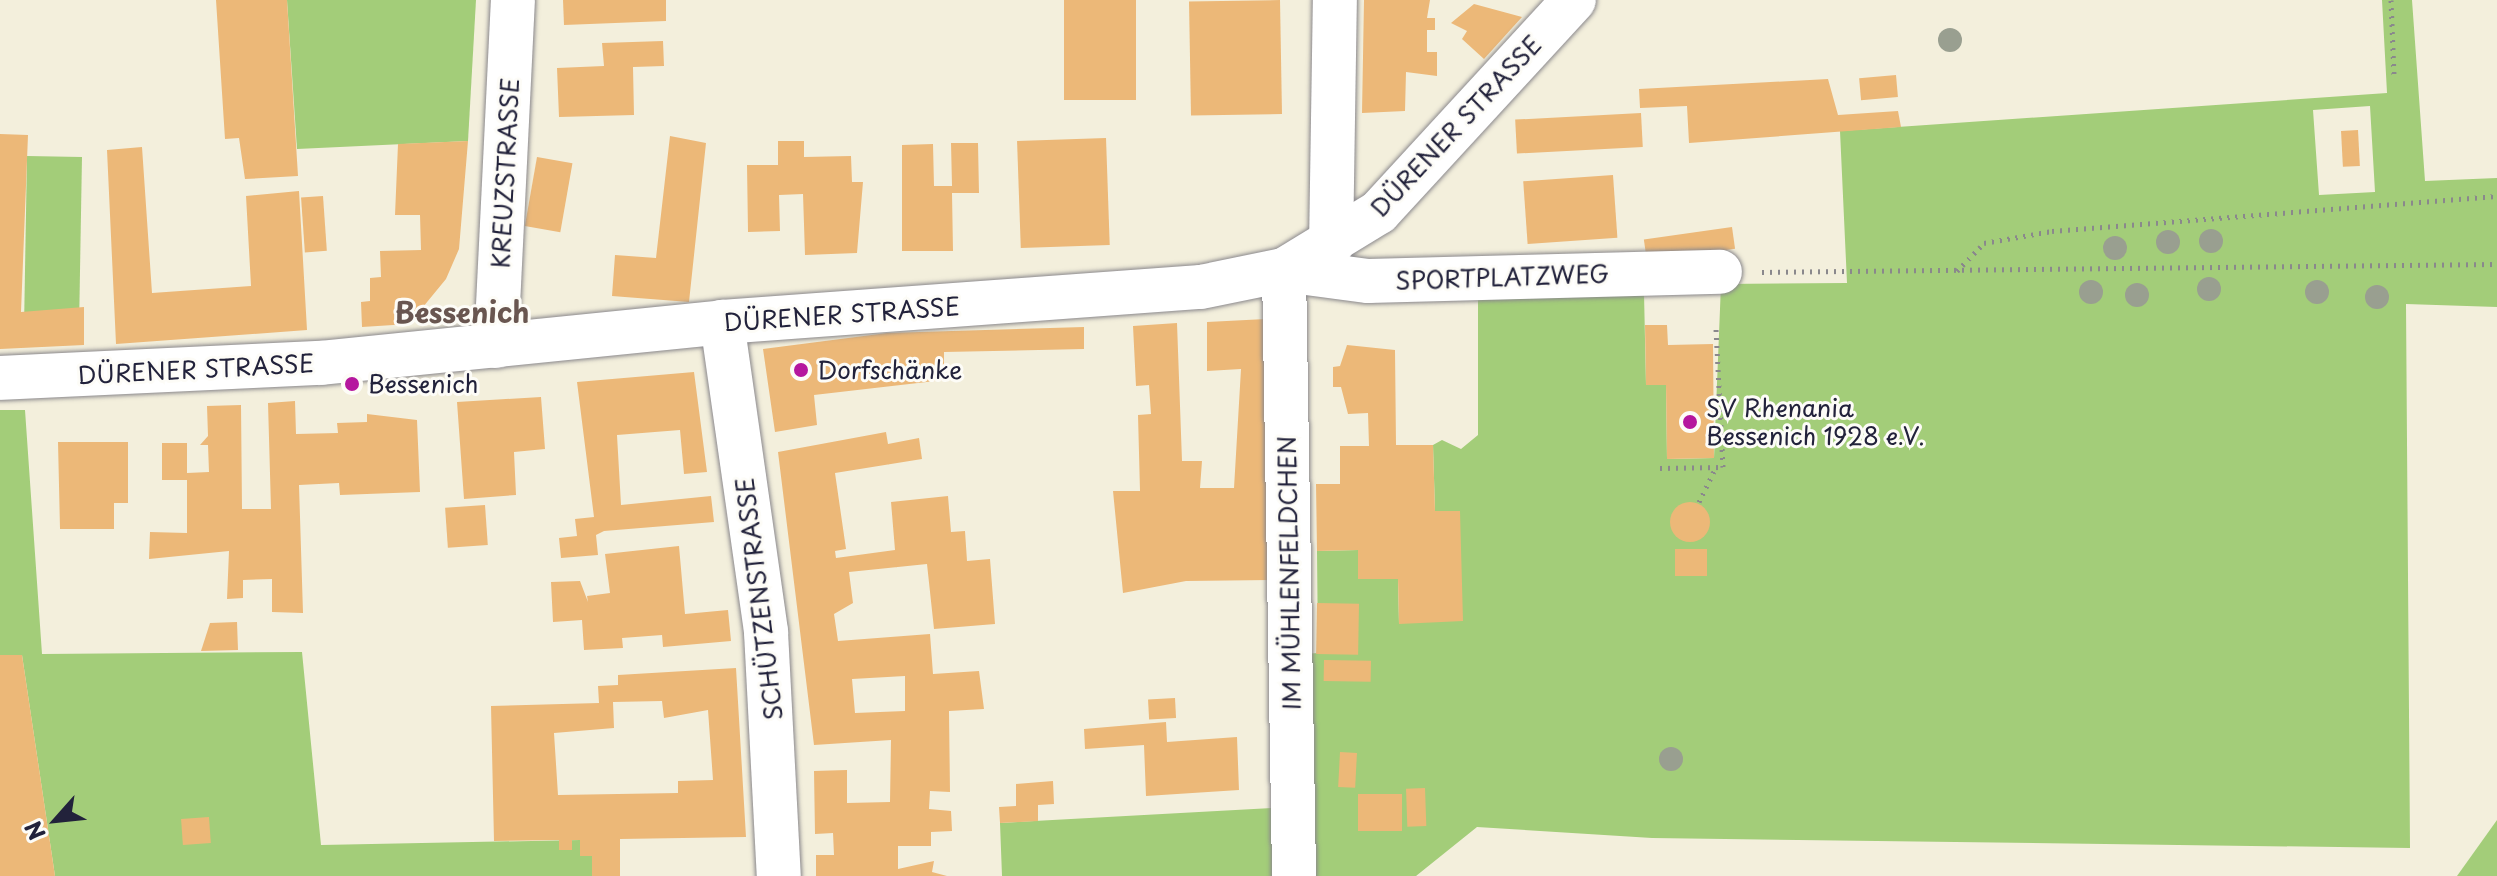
<!DOCTYPE html>
<meta charset="utf-8">
<style>
body{margin:0}
#map{position:relative;width:2497px;height:876px;overflow:hidden;background:#f3efdc;font-family:"Playpen Sans",sans-serif}
div>[style]{position:absolute}
.green>*{inset:0;background:#a3cd79;transform-origin:0 0}
.building>*{inset:0;background:#ecb878;transform-origin:0 0}
.round{border-radius:50%}
.path>*{height:5px;margin-top:-2.5px;transform-origin:0;background:repeating-linear-gradient(90deg,#8a888c 0 2px,transparent 0 8px)}
.roads{filter:drop-shadow(0 0 2px #8a888c) drop-shadow(0 0 2px #8a888c)}
.minor>*{height:44px;margin:-22px;padding:0 22px;transform-origin:22px;border-radius:22px;background:#fff}
.trees>*{width:24px;height:24px;margin:-12px;border-radius:50%;background:#999f90}
.dots>*{width:22px;height:22px;translate:-50% -50%;box-sizing:border-box;border:4px solid #fdfcf7;border-radius:50%}
span{translate:-50% -50%;white-space:nowrap;text-align:center;line-height:1.15;-webkit-text-stroke:6px #fdfcf7;paint-order:stroke}
.street-label{font-size:24px;color:#22223b}
.poi-label{font-size:24px;color:#22223b}
.left{translate:0 -50%;text-align:left}
.quarter-label{font-size:28px;color:#695650;font-weight:700}
.north{position:absolute;left:16px;top:780px;width:80px;height:80px;-webkit-text-stroke:6px #fdfcf7;paint-order:stroke;rotate:243deg;font-size:22px;font-weight:700;line-height:32px;text-align:center;color:#22223b}
.north::after{content:'';display:block;margin:auto;width:28px;height:36px;background:#22223b;clip-path:polygon(50% 0,100% 100%,50% 72%,0 100%)}
</style>
<div id="map">
<div class="green">
<div style="clip-path:polygon(287px 0,476px 0,468px 141px,297px 149px)"></div>
<div style="clip-path:polygon(evenodd,2382px 0,2412px 0,2425px 181px,2497px 178px,2497px 307px,2406px 304px,2410px 848px,1652px 838px,1477px 827px,1416px 876px,1002px 876px,1000px 823px,1273px 808px,1272px 656px,1318px 653px,1317px 551px,1358px 550px,1358px 579px,1398px 579px,1399px 624px,1460px 511px,1435px 511px,1433px 445px,1442px 440px,1461px 449px,1478px 435px,1478px 295px,1644px 293px,1646px 385px,1666px 385px,1667px 459px,1714px 458px,1721px 284px,1847px 283px,1840px 131px,2387px 93px,2382px 0,2370px 106px,2375px 192px,2319px 195px,2313px 110px,2370px 106px)"></div>
<div style="left:27px;top:156px;width:55px;height:156px;rotate:1deg"></div>
<div style="clip-path:polygon(0 410px,25px 410px,42px 654px,302px 652px,321px 845px,580px 840px,580px 856px,592px 856px,592px 876px,55px 876px,22px 655px,0 655px)"></div>
<div style="clip-path:polygon(2497px 820px,2497px 876px,2457px 876px)"></div>
</div>
<div class="building">
<div style="clip-path:polygon(216px 0,287px 0,298px 176px,245px 179px,239px 138px,225px 139px)"></div>
<div style="clip-path:polygon(563px 0,666px 0,666px 21px,564px 25px)"></div>
<div style="left:1064px;top:0;width:72px;height:100px"></div>
<div style="left:1280px;top:0;width:114px;height:91px;rotate:89deg"></div>
<div style="clip-path:polygon(1364px 0,1430px 0,1427px 18px,1435px 18px,1435px 30px,1427px 30px,1427px 52px,1437px 52px,1437px 76px,1406px 72px,1405px 111px,1362px 113px)"></div>
<div style="clip-path:polygon(1474px 4px,1522px 17px,1484px 59px,1462px 39px,1467px 31px,1451px 23px)"></div>
<div style="clip-path:polygon(663px 41px,664px 66px,633px 67px,634px 115px,559px 117px,557px 68px,604px 66px,602px 43px)"></div>
<div style="left:1896px;top:75px;width:22px;height:37px;rotate:85deg"></div>
<div style="clip-path:polygon(1828px 79px,1838px 115px,1898px 111px,1901px 127px,1689px 143px,1687px 106px,1640px 108px,1639px 89px)"></div>
<div style="left:1641px;top:113px;width:34px;height:126px;rotate:87deg"></div>
<div style="left:2358px;top:130px;width:36px;height:17px;rotate:87deg"></div>
<div style="clip-path:polygon(0 134px,28px 135px,21px 312px,84px 307px,84px 345px,0 349px)"></div>
<div style="clip-path:polygon(670px 136px,706px 143px,689px 302px,612px 296px,615px 255px,656px 258px)"></div>
<div style="left:1106px;top:138px;width:107px;height:89px;rotate:88deg"></div>
<div style="clip-path:polygon(468px 141px,459px 249px,446px 279px,409px 324px,362px 327px,361px 302px,370px 301px,370px 278px,381px 277px,380px 251px,421px 250px,420px 215px,395px 215px,398px 144px)"></div>
<div style="clip-path:polygon(778px 141px,804px 141px,804px 157px,851px 156px,852px 182px,863px 182px,857px 253px,805px 255px,803px 194px,779px 195px,780px 231px,748px 232px,747px 165px,778px 165px)"></div>
<div style="clip-path:polygon(951px 143px,978px 143px,979px 193px,952px 193px,953px 251px,902px 251px,902px 145px,933px 144px,934px 186px,952px 186px)"></div>
<div style="clip-path:polygon(142px 147px,152px 293px,251px 286px,246px 196px,299px 191px,307px 330px,116px 344px,107px 150px)"></div>
<div style="left:537px;top:157px;width:36px;height:70px;rotate:10deg"></div>
<div style="left:1613px;top:175px;width:63px;height:90px;rotate:86deg"></div>
<div style="left:323px;top:196px;width:55px;height:22px;rotate:86deg"></div>
<div style="left:1732px;top:227px;width:22px;height:89px;rotate:82deg"></div>
<div style="clip-path:polygon(1266px 319px,1270px 580px,1186px 581px,1123px 593px,1113px 491px,1140px 491px,1138px 415px,1151px 414px,1149px 385px,1136px 386px,1133px 326px,1177px 323px,1182px 461px,1202px 461px,1200px 488px,1234px 488px,1241px 369px,1207px 371px,1207px 322px)"></div>
<div style="clip-path:polygon(1645px 325px,1667px 325px,1668px 345px,1713px 344px,1714px 458px,1667px 459px,1666px 385px,1646px 385px)"></div>
<div style="clip-path:polygon(1084px 327px,1084px 349px,944px 352px,944px 380px,814px 395px,817px 425px,775px 432px,763px 349px,887px 333px)"></div>
<div style="clip-path:polygon(1347px 345px,1395px 350px,1396px 445px,1433px 445px,1435px 511px,1460px 511px,1463px 621px,1399px 624px,1398px 579px,1358px 579px,1358px 550px,1317px 551px,1316px 484px,1340px 484px,1340px 446px,1369px 446px,1368px 413px,1348px 414px,1341px 387px,1333px 387px,1333px 367px,1340px 366px)"></div>
<div style="clip-path:polygon(694px 372px,707px 472px,684px 474px,680px 430px,617px 435px,621px 505px,711px 496px,714px 522px,604px 531px,596px 535px,598px 555px,561px 558px,559px 538px,577px 536px,575px 519px,594px 517px,577px 382px)"></div>
<div style="clip-path:polygon(541px 397px,545px 449px,514px 452px,516px 495px,464px 499px,457px 402px)"></div>
<div style="clip-path:polygon(295px 401px,296px 434px,338px 433px,337px 423px,367px 422px,367px 414px,417px 420px,420px 492px,340px 495px,339px 483px,299px 485px,303px 613px,272px 612px,272px 579px,243px 580px,243px 598px,227px 599px,229px 551px,149px 559px,150px 532px,187px 533px,187px 480px,162px 480px,162px 443px,187px 443px,187px 473px,209px 472px,208px 445px,200px 445px,208px 436px,207px 406px,241px 405px,242px 509px,271px 509px,268px 403px)"></div>
<div style="clip-path:polygon(evenodd,886px 432px,888px 444px,919px 438px,922px 459px,835px 473px,846px 549px,835px 551px,836px 558px,895px 550px,891px 502px,948px 496px,951px 532px,965px 531px,967px 561px,990px 559px,995px 624px,934px 629px,927px 564px,849px 572px,853px 603px,834px 614px,838px 641px,930px 634px,933px 674px,979px 671px,984px 709px,949px 711px,950px 792px,930px 791px,929px 809px,951px 811px,952px 831px,931px 832px,931px 846px,898px 846px,898px 869px,934px 861px,932px 872px,947px 876px,816px 876px,816px 855px,834px 855px,833px 833px,815px 834px,814px 771px,847px 770px,847px 803px,890px 802px,891px 740px,814px 745px,778px 452px,886px 432px,905px 676px,905px 711px,855px 713px,852px 679px,905px 676px)"></div>
<div style="clip-path:polygon(58px 442px,128px 442px,128px 503px,114px 503px,114px 529px,60px 529px)"></div>
<div class="round" style="left:1670px;top:502px;width:40px;height:40px"></div>
<div style="left:485px;top:505px;width:40px;height:40px;rotate:86deg"></div>
<div style="clip-path:polygon(679px 546px,685px 614px,728px 610px,731px 641px,663px 647px,662px 635px,622px 638px,623px 648px,584px 650px,582px 620px,553px 622px,551px 582px,580px 581px,588px 602px,587px 596px,610px 593px,605px 554px)"></div>
<div style="left:1675px;top:549px;width:32px;height:27px"></div>
<div style="left:1317px;top:603px;width:42px;height:51px;rotate:1deg"></div>
<div style="clip-path:polygon(237px 622px,238px 650px,201px 651px,210px 623px)"></div>
<div style="clip-path:polygon(0 655px,22px 655px,55px 876px,0 876px)"></div>
<div style="left:1324px;top:660px;width:47px;height:21px;rotate:1deg"></div>
<div style="clip-path:polygon(evenodd,736px 668px,746px 837px,620px 839px,620px 876px,592px 876px,592px 856px,580px 856px,580px 840px,572px 840px,572px 850px,559px 850px,559px 840px,494px 841px,491px 706px,599px 703px,598px 686px,618px 685px,618px 675px,736px 668px,662px 701px,664px 718px,708px 710px,713px 780px,678px 781px,678px 793px,558px 795px,554px 733px,614px 728px,613px 702px,662px 701px)"></div>
<div style="left:1175px;top:698px;width:20px;height:27px;rotate:87deg"></div>
<div style="clip-path:polygon(1166px 722px,1167px 742px,1237px 737px,1239px 790px,1146px 796px,1144px 745px,1085px 749px,1084px 729px)"></div>
<div style="left:1340px;top:752px;width:17px;height:35px;rotate:3deg"></div>
<div style="clip-path:polygon(1053px 781px,1054px 804px,1038px 805px,1038px 821px,1000px 823px,999px 807px,1016px 806px,1016px 784px)"></div>
<div style="left:1425px;top:788px;width:38px;height:19px;rotate:88deg"></div>
<div style="left:1358px;top:794px;width:44px;height:37px"></div>
<div style="left:209px;top:817px;width:26px;height:28px;rotate:86deg"></div>
</div>
<div class="path">
<div style="left:2391px;top:0;width:76px;rotate:87.7deg"></div>
<div style="left:1957px;top:271px;width:39px;rotate:-46deg"></div>
<div style="left:1984px;top:243px;width:69px;rotate:-10deg"></div>
<div style="left:2052px;top:231px;width:446px;rotate:-4.5deg"></div>
<div style="left:1762px;top:272px;width:735px;rotate:-0.62deg"></div>
<div style="left:1660px;top:468px;width:63px;rotate:-0.9deg"></div>
<div style="left:1723px;top:467px;width:140px;rotate:-92.9deg"></div>
<div style="left:1699px;top:502px;width:39px;rotate:-64deg"></div>
</div>
<div class="roads">
<div class="minor">
<div style="left:1331px;top:246px;width:246px;rotate:-89.1deg"></div>
<div style="left:1284px;top:270px;width:606px;rotate:89.05deg"></div>
<div style="left:1284px;top:270px;width:85px;rotate:7.5deg"></div>
<div style="left:1368px;top:281px;width:352px;rotate:-1.5deg"></div>
<div style="left:722px;top:322px;width:313px;rotate:81.9deg"></div>
<div style="left:766px;top:632px;width:244px;rotate:87deg"></div>
<div style="left:496px;top:346px;width:346px;rotate:-87.2deg"></div>
<div style="left:0;top:378px;width:321px;rotate:-2.7deg"></div>
<div style="left:321px;top:363px;width:403px;rotate:-5.8deg"></div>
<div style="left:722px;top:322px;width:480px;rotate:-4.2deg"></div>
<div style="left:1201px;top:287px;width:85px;rotate:-11.6deg"></div>
<div style="left:1284px;top:270px;width:111px;rotate:-31.4deg"></div>
<div style="left:1379px;top:212px;width:288px;rotate:-47.4deg"></div>
</div>
</div>
<div class="trees">
<div style="left:1950px;top:40px"></div>
<div style="left:2211px;top:241px"></div>
<div style="left:2168px;top:242px"></div>
<div style="left:2115px;top:248px"></div>
<div style="left:2209px;top:289px"></div>
<div style="left:2091px;top:292px"></div>
<div style="left:2317px;top:292px"></div>
<div style="left:2137px;top:295px"></div>
<div style="left:2377px;top:297px"></div>
<div style="left:1671px;top:759px"></div>
</div>
<div class="dots">
<div style="left:801px;top:370px;background:#b5179e"></div>
<div style="left:352px;top:384px;background:#b5179e"></div>
<div style="left:1690px;top:422px;background:#b5179e"></div>
</div>
<div class="street-label">
<span style="left:1456px;top:126px;rotate:-47deg">DÜRENER STRASSE</span>
<span style="left:505px;top:173px;rotate:-87deg">KREUZSTRASSE</span>
<span style="left:1502px;top:277px;rotate:-2deg">SPORTPLATZWEG</span>
<span style="left:842px;top:314px;rotate:-4deg">DÜRENER STRASSE</span>
<span style="left:196px;top:369px;rotate:-3deg">DÜRENER STRASSE</span>
<span style="left:1289px;top:573px;rotate:-91deg">IM MÜHLENFELDCHEN</span>
<span style="left:759px;top:599px;rotate:-97deg">SCHÜTZENSTRASSE</span>
</div>
<div class="poi-label">
<span class="left" style="left:817px;top:370px">Dorfschänke</span>
<span class="left" style="left:368px;top:384px">Bessenich</span>
<span class="left" style="left:1706px;top:422px">SV Rhenania<br>Bessenich 1928 e.V.</span>
</div>
<div class="quarter-label">
<span style="left:462px;top:312px">Bessenich</span>
</div>
<div class="north">N</div>
</div>
